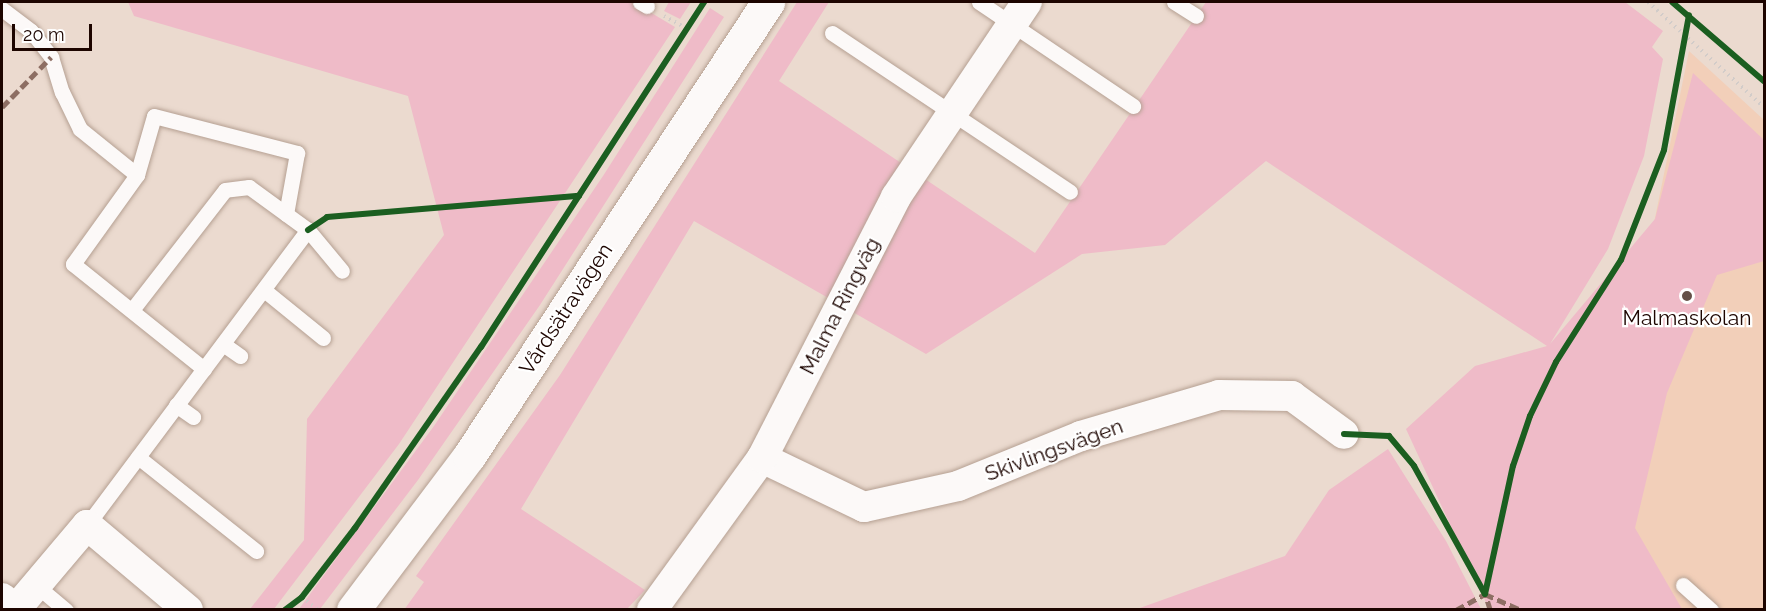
<!DOCTYPE html>
<meta charset="utf-8">
<style>
body{margin:0}
#map{position:relative;width:1766px;height:611px;overflow:hidden;background:#ebdacf;font-family:Raleway,sans-serif}
div>[style]{position:absolute}
.built>*{inset:0;background:#f2cfb9}
.green>*{inset:0;background:#efbbc8}
.path>*{height:4px;margin-top:-2px;transform-origin:0;background:repeating-linear-gradient(90deg,#d2ccc9 0 1.5px,transparent 0 6px)}
.roads{filter:drop-shadow(0 0 2px #b5a092) drop-shadow(0 0 2px #b5a092)}
.service>*{height:15px;margin:-7.5px;padding:0 7.5px;transform-origin:7.5px;border-radius:7.5px;background:#fcf9f8}
.minor>*{height:30px;margin:-15px;padding:0 15px;transform-origin:15px;border-radius:15px;background:#fcf9f8}
.secondary>*{height:33px;margin:-16.5px;padding:0 16.5px;transform-origin:16.5px;border-radius:16.5px;background:#fcf9f8}
.quiet>*{height:4.5px;margin-top:-2.25px;transform-origin:0;background:repeating-linear-gradient(90deg,#8d6e63 0 9px,transparent 0 13.5px)}
.cycleway>*{height:6px;margin:-3px;padding:0 3px;transform-origin:3px;border-radius:3px;background:#1b5e20}
.dots>*{width:16px;height:16px;translate:-50% -50%;box-sizing:border-box;border:3px solid #fff;border-radius:50%}
span{translate:-50% -50%;white-space:nowrap;text-align:center;line-height:1.15;-webkit-text-stroke:4.5px #fff;paint-order:stroke}
.street-label{font-size:21px;color:#1d0500}
.poi-label{font-size:21px;color:#1d0500}
.frame{position:absolute;inset:0;border:3px solid #1d0500;pointer-events:none}
.scale{position:absolute;left:12px;top:24px;width:80px;height:27px;box-sizing:border-box;border:3px solid #1d0500;border-top:0;padding-left:8px;font-size:18px;line-height:21px;white-space:nowrap;color:#1d0500;-webkit-text-stroke:4px #fff;paint-order:stroke}
</style>
<div id="map">
<div class="built">
<div style="clip-path:polygon(1689px 51px,1764px 120px,1764px 609px,1552px 609px,1655px 218px)"></div>
</div>
<div class="green">
<div style="clip-path:polygon(128px 2px,633px 2px,675px 27px,399px 444px,274px 609px,250px 609px,304px 540px,307px 419px,444px 235px,408px 96px,134px 16px)"></div>
<div style="clip-path:polygon(669px 2px,691px 2px,680px 19px,664px 11px)"></div>
<div style="clip-path:polygon(797px 2px,829px 2px,779px 81px,1035px 253px,1206px 2px,1625px 2px,1663px 31px,1652px 47px,1663px 59px,1644px 156px,1608px 249px,1550px 344px,1655px 219px,1693px 73px,1764px 140px,1764px 261px,1717px 275px,1667px 393px,1635px 528px,1682px 609px,1489px 609px,1406px 429px,1475px 366px,1547px 346px,1266px 161px,1165px 245px,1082px 254px,926px 354px,694px 221px,521px 509px,645px 590px,627px 609px,404px 610px,424px 582px,416px 576px,560px 375px)"></div>
<div style="clip-path:polygon(710px 8px,724px 17px,540px 305px,418px 480px,320px 609px,299px 609px,434px 426px,603px 176px)"></div>
<div style="clip-path:polygon(1388px 449px,1446px 541px,1481px 609px,1137px 609px,1285px 556px,1329px 490px)"></div>
</div>
<div class="path">
<div style="left:1648px;top:2px;width:156px;rotate:42.2deg"></div>
<div style="left:664px;top:16px;width:26px;rotate:29deg"></div>
<div style="left:302px;top:597px;width:21px;rotate:39deg"></div>
</div>
<div class="roads">
<div class="service">
<div style="left:640px;top:2px;width:8px;rotate:30deg"></div>
<div style="left:979px;top:2px;width:186px;rotate:34deg"></div>
<div style="left:1174px;top:2px;width:26px;rotate:32deg"></div>
<div style="left:2px;top:9px;width:36px;rotate:37deg"></div>
<div style="left:31px;top:31px;width:33px;rotate:52deg"></div>
<div style="left:51px;top:57px;width:37px;rotate:73deg"></div>
<div style="left:62px;top:92px;width:41px;rotate:64.1deg"></div>
<div style="left:80px;top:129px;width:73px;rotate:38.9deg"></div>
<div style="left:832px;top:33px;width:286px;rotate:33.7deg"></div>
<div style="left:308px;top:230px;width:53px;rotate:50.3deg"></div>
<div style="left:264px;top:290px;width:76px;rotate:39.1deg"></div>
<div style="left:223px;top:344px;width:21px;rotate:35deg"></div>
<div style="left:204px;top:369px;width:168px;rotate:-141.3deg"></div>
<div style="left:73px;top:264px;width:110px;rotate:-54.3deg"></div>
<div style="left:137px;top:175px;width:61px;rotate:-73.9deg"></div>
<div style="left:154px;top:116px;width:148px;rotate:14.5deg"></div>
<div style="left:297px;top:153px;width:62px;rotate:100.2deg"></div>
<div style="left:176px;top:405px;width:21px;rotate:35deg"></div>
<div style="left:138px;top:457px;width:151px;rotate:38.5deg"></div>
<div style="left:87px;top:525px;width:369px;rotate:-53.2deg"></div>
<div style="left:308px;top:230px;width:73px;rotate:-143.9deg"></div>
<div style="left:249px;top:187px;width:24px;rotate:173deg"></div>
<div style="left:225px;top:190px;width:152px;rotate:127.8deg"></div>
<div style="left:1683px;top:585px;width:38px;rotate:42deg"></div>
<div style="left:37px;top:586px;width:38px;rotate:40deg"></div>
</div>
<div class="minor">
<div style="left:762px;top:458px;width:113px;rotate:25.7deg"></div>
<div style="left:864px;top:507px;width:96px;rotate:-12.6deg"></div>
<div style="left:958px;top:486px;width:133px;rotate:-22.1deg"></div>
<div style="left:1081px;top:436px;width:144px;rotate:-16.5deg"></div>
<div style="left:1219px;top:395px;width:73px;rotate:0.8deg"></div>
<div style="left:1292px;top:396px;width:64px;rotate:36.2deg"></div>
<div style="left:2px;top:598px;width:18px;rotate:38deg"></div>
<div style="left:16px;top:609px;width:110px;rotate:-49.8deg"></div>
<div style="left:87px;top:525px;width:132px;rotate:40.1deg"></div>
<div style="left:652px;top:610px;width:188px;rotate:-54.1deg"></div>
<div style="left:762px;top:458px;width:293px;rotate:-62.8deg"></div>
<div style="left:896px;top:197px;width:235px;rotate:-56.1deg"></div>
</div>
<div class="secondary">
<div style="left:353px;top:610px;width:193px;rotate:-53deg"></div>
<div style="left:469px;top:456px;width:544px;rotate:-56.63deg"></div>
</div>
</div>
<div class="quiet">
<div style="left:2px;top:107px;width:70px;rotate:-45.6deg"></div>
<div style="left:1456px;top:610px;width:33px;rotate:-29deg"></div>
<div style="left:1490px;top:610px;width:17px;rotate:-107deg"></div>
<div style="left:1485px;top:594px;width:39px;rotate:24deg"></div>
</div>
<div class="cycleway">
<div style="left:1672px;top:2px;width:121px;rotate:40.7deg"></div>
<div style="left:308px;top:230px;width:23px;rotate:-34deg"></div>
<div style="left:327px;top:217px;width:253px;rotate:-4.8deg"></div>
<div style="left:1344px;top:434px;width:45px;rotate:2.5deg"></div>
<div style="left:1389px;top:436px;width:39px;rotate:50deg"></div>
<div style="left:1414px;top:466px;width:146px;rotate:61deg"></div>
<div style="left:1485px;top:594px;width:131px;rotate:-77.7deg"></div>
<div style="left:1513px;top:466px;width:53px;rotate:-71.2deg"></div>
<div style="left:1530px;top:416px;width:60px;rotate:-64.3deg"></div>
<div style="left:1556px;top:362px;width:121px;rotate:-57.5deg"></div>
<div style="left:1621px;top:260px;width:118px;rotate:-68.6deg"></div>
<div style="left:1664px;top:150px;width:137px;rotate:-79.5deg"></div>
<div style="left:285px;top:610px;width:21px;rotate:-37deg"></div>
<div style="left:302px;top:597px;width:87px;rotate:-52.5deg"></div>
<div style="left:355px;top:528px;width:221px;rotate:-55.2deg"></div>
<div style="left:481px;top:347px;width:411px;rotate:-57.1deg"></div>
</div>
<div class="dots">
<div style="left:1687px;top:296px;background:#655048"></div>
</div>
<div class="street-label">
<span style="left:840px;top:306px;rotate:-63deg">Malma Ringväg</span>
<span style="left:566px;top:309px;rotate:-57deg">Vårdsätravägen</span>
<span style="left:1054px;top:450px;rotate:-20deg">Skivlingsvägen</span>
</div>
<div class="poi-label">
<span style="left:1687px;top:318px">Malmaskolan</span>
</div>
<div class="frame"></div>
<div class="scale">20 m</div>
</div>
